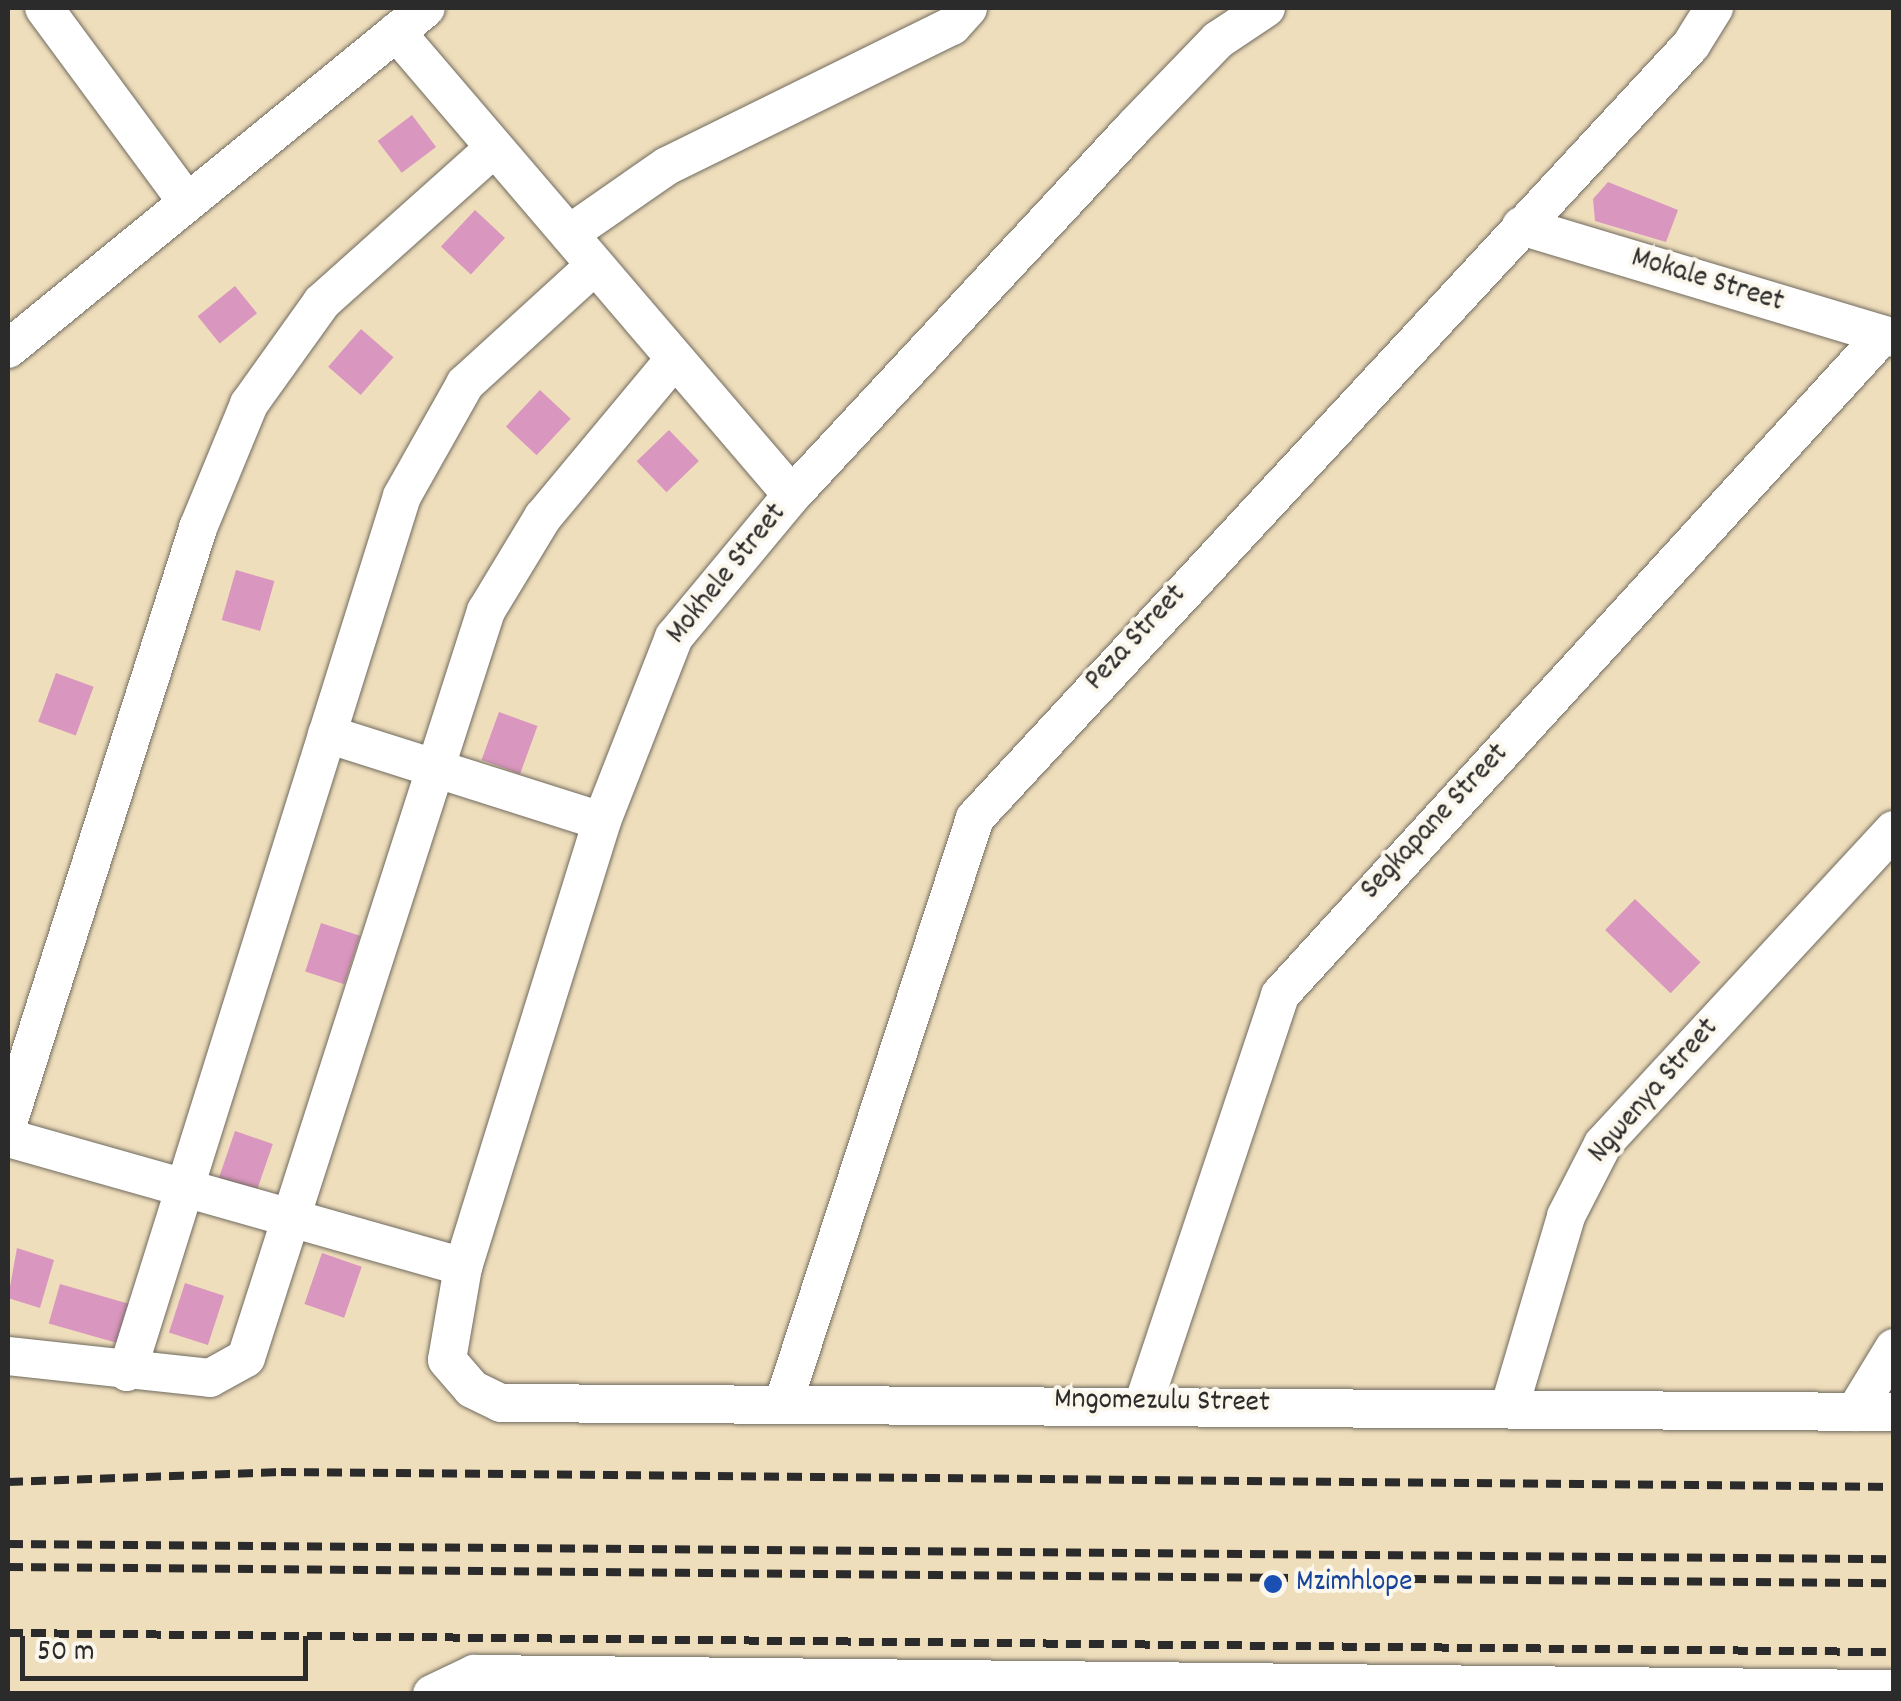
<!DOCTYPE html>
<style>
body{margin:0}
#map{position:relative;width:1901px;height:1701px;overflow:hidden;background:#efdebc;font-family:Dekko,sans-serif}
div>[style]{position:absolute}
.building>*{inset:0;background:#d996be;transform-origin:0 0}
.roads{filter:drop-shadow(0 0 2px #706a5e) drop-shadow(0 0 2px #706a5e)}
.minor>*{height:38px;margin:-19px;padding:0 19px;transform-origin:19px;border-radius:19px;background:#fff}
.rail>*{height:8px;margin-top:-4px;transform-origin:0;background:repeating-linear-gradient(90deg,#2b2b2b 0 15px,transparent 0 23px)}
.dots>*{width:28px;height:28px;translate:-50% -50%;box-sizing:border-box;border:5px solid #fbf7ec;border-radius:50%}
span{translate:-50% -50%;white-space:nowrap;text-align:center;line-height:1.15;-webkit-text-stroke:8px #fbf7ec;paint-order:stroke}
.street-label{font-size:30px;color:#2b2b2b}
.transit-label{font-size:30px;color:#164399}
.left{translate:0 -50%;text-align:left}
.frame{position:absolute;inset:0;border:10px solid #2b2b2b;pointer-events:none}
.scale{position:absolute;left:20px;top:1636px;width:288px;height:45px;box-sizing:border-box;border:5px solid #2b2b2b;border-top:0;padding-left:12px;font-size:30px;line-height:35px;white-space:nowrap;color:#2b2b2b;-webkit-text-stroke:8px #fbf7ec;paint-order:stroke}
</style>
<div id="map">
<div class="building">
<div style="left:412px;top:115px;width:40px;height:43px;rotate:53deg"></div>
<div style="clip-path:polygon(1608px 182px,1678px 210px,1666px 242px,1595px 221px,1593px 199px)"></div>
<div style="left:475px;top:210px;width:41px;height:50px;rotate:43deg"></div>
<div style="left:235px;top:286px;width:35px;height:48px;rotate:51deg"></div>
<div style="left:361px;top:329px;width:43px;height:50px;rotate:41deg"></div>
<div style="left:540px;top:390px;width:42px;height:50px;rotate:43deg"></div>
<div style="left:669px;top:430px;width:43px;height:45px;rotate:46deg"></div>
<div style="left:236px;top:570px;width:40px;height:52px;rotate:16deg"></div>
<div style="left:56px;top:673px;width:40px;height:52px;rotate:20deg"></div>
<div style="left:499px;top:712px;width:41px;height:51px;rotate:20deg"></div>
<div style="left:1635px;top:899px;width:91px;height:43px;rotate:44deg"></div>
<div style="left:321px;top:923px;width:41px;height:51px;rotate:18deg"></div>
<div style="left:235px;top:1131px;width:40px;height:50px;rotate:19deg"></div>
<div style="clip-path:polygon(17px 1248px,54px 1260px,40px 1308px,8px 1298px)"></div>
<div style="left:322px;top:1253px;width:42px;height:54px;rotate:19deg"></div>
<div style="left:185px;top:1283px;width:41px;height:52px;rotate:18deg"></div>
<div style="left:60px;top:1284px;width:75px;height:41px;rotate:16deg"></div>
</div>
<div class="roads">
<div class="minor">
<div style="left:44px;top:8px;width:237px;rotate:53.6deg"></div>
<div style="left:1266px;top:8px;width:58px;rotate:146.3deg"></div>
<div style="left:1218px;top:40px;width:121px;rotate:134deg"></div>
<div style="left:1134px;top:127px;width:502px;rotate:132.9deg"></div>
<div style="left:792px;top:495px;width:185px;rotate:129.7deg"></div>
<div style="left:674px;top:637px;width:198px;rotate:111.4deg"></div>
<div style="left:602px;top:821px;width:467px;rotate:107.3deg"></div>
<div style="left:463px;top:1267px;width:94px;rotate:99.8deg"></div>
<div style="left:447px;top:1360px;width:38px;rotate:49deg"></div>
<div style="left:472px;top:1389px;width:32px;rotate:26deg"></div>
<div style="left:501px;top:1403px;width:1393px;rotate:0.37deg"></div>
<div style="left:396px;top:32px;width:609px;rotate:49.46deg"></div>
<div style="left:1521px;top:226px;width:389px;rotate:16.7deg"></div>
<div style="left:569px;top:234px;width:119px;rotate:-34.8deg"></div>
<div style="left:667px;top:166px;width:318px;rotate:-26.2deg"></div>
<div style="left:952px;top:26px;width:24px;rotate:-48deg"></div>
<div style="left:8px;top:349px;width:539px;rotate:-39.21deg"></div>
<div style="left:327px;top:734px;width:288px;rotate:17.6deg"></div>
<div style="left:8px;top:1123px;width:625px;rotate:-72.29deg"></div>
<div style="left:198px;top:528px;width:134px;rotate:-67.6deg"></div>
<div style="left:249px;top:404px;width:125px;rotate:-54.4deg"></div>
<div style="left:322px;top:302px;width:229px;rotate:-41.8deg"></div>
<div style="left:8px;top:1138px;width:473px;rotate:15.8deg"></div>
<div style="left:8px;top:1356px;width:203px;rotate:6.2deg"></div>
<div style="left:210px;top:1378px;width:41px;rotate:-29.1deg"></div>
<div style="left:246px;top:1358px;width:785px;rotate:-72.19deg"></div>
<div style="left:486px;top:611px;width:110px;rotate:-58.8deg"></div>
<div style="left:543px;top:517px;width:202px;rotate:-50.2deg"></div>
<div style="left:127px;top:1372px;width:918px;rotate:-72.57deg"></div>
<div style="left:402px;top:496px;width:129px;rotate:-60.6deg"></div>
<div style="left:465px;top:384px;width:172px;rotate:-42.4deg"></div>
<div style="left:784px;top:1401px;width:613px;rotate:-71.86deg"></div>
<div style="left:975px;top:818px;width:1054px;rotate:-47.19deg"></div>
<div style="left:1691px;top:45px;width:44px;rotate:-58.1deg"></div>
<div style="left:1144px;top:1402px;width:429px;rotate:-71.5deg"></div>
<div style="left:1280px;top:995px;width:894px;rotate:-47.58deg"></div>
<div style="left:1509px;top:1409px;width:201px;rotate:-73.5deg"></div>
<div style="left:1566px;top:1216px;width:81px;rotate:-62.8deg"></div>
<div style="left:1603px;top:1144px;width:428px;rotate:-47.2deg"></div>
<div style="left:1855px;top:1412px;width:75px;rotate:-58.6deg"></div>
<div style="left:432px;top:1694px;width:47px;rotate:-25.5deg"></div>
<div style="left:474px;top:1674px;width:1420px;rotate:0.61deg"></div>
</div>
</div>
<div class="rail">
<div style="left:8px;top:1482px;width:273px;rotate:-2.1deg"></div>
<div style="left:281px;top:1472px;width:1613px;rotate:0.53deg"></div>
<div style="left:8px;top:1544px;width:1886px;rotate:0.46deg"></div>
<div style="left:8px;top:1567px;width:1886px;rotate:0.49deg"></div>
<div style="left:8px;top:1633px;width:1886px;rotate:0.58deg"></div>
</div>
<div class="dots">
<div style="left:1273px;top:1584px;background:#1a4fb4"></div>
</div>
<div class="street-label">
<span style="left:1707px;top:282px;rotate:17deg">Mokale Street</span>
<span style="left:728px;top:575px;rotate:-51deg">Mokhele Street</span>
<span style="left:1137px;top:639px;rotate:-47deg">Peza Street</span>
<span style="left:1436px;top:823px;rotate:-47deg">Segkapane Street</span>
<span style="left:1655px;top:1092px;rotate:-49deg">Ngwenya Street</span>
<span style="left:1162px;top:1403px;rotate:1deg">Mngomezulu Street</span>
</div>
<div class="transit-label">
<span class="left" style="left:1296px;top:1584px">Mzimhlope</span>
</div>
<div class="frame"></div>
<div class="scale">50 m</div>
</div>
